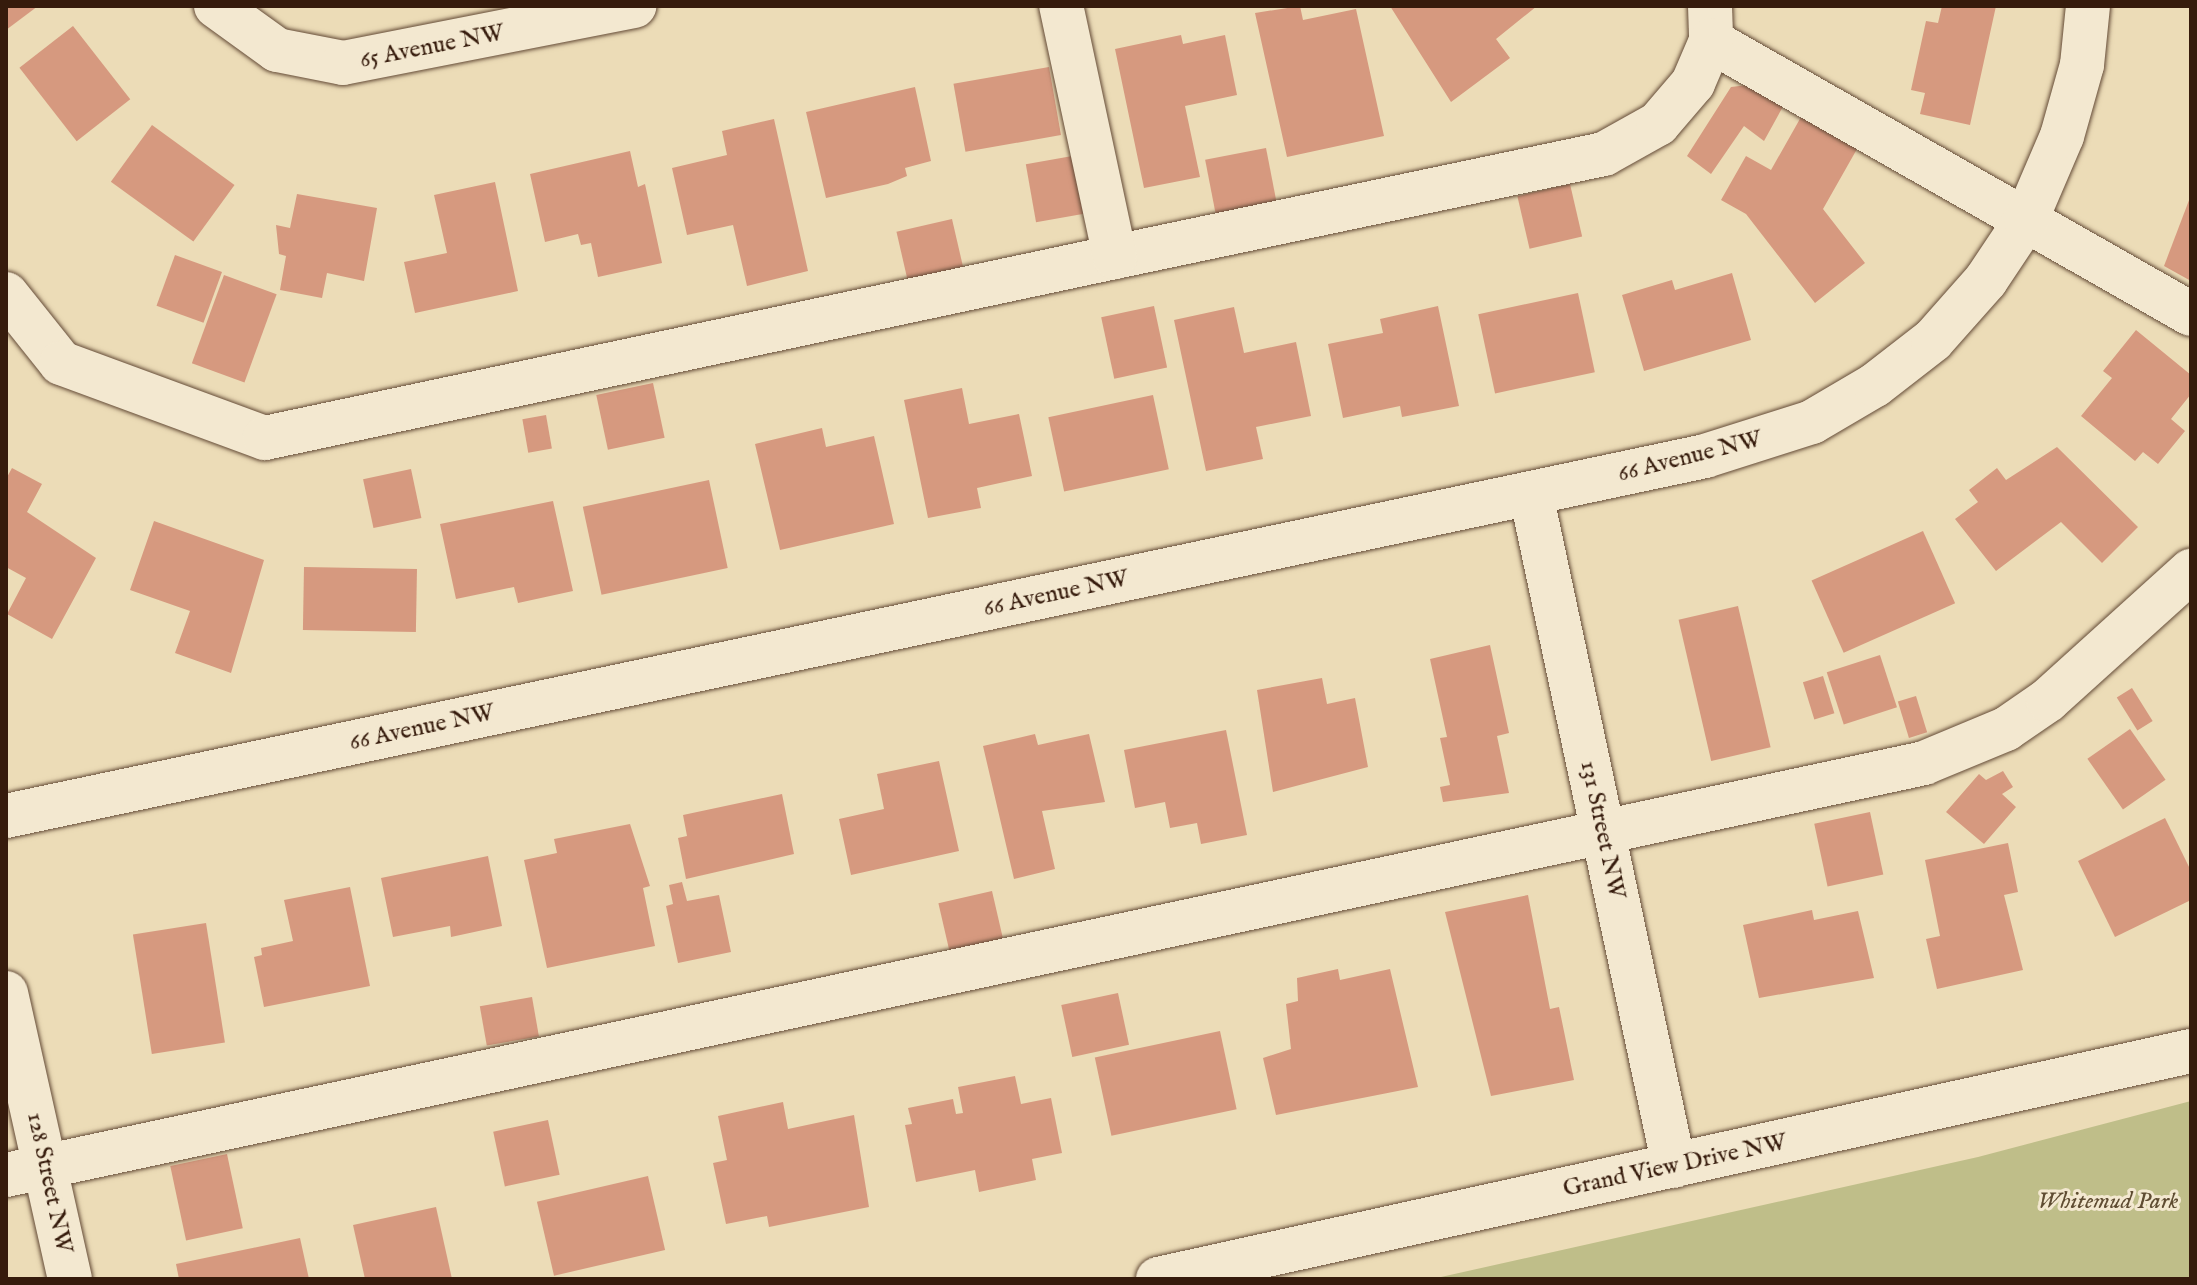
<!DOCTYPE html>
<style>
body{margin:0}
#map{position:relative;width:2197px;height:1285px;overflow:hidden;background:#ecdcb7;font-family:"IM FELL English",serif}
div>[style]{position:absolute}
.green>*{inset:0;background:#bfbe89}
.building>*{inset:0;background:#d6997f;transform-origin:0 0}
.roads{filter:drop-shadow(0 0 2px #644b37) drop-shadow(0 0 2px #644b37)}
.minor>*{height:44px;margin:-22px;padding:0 22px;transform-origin:22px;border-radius:22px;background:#f3e8d0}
span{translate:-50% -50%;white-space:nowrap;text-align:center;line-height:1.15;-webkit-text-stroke:6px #f3e8d0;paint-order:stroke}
.street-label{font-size:24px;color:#361b0c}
.park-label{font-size:24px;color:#5f4c32;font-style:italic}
.frame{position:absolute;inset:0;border:8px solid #361b0c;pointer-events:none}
</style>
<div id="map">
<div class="green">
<div style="clip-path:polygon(2191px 1101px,2191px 1279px,1432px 1279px,1978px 1157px)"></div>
</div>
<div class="building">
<div style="clip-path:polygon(6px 6px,38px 6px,6px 30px)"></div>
<div style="clip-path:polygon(1300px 6px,1303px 20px,1356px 9px,1384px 136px,1287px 157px,1255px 13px)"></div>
<div style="clip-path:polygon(1390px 6px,1537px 6px,1496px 39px,1510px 58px,1451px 102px)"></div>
<div style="clip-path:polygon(1942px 6px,1996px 6px,1970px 125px,1920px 114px,1925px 93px,1911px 90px,1926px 21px,1938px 23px)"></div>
<div style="left:73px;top:26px;width:93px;height:68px;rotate:52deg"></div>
<div style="clip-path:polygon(1181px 35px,1183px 44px,1225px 35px,1237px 95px,1185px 106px,1200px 177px,1144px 188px,1115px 49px)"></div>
<div style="left:1049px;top:67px;width:69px;height:97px;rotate:80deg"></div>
<div style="clip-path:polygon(1756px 84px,1786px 101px,1764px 141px,1744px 126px,1711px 174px,1687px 156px,1731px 87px)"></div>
<div style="clip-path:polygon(915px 87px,931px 161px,905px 168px,907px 176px,888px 184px,826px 198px,806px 112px)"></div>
<div style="clip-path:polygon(1801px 117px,1857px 149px,1823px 209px,1865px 263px,1815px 303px,1746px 214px,1721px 200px,1746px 156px,1771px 170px)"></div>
<div style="clip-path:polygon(774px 119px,808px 271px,747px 286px,733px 225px,687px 235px,672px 168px,727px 155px,722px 131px)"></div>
<div style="left:152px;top:125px;width:102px;height:70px;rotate:36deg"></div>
<div style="left:1266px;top:148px;width:56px;height:62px;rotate:79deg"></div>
<div style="clip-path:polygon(630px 151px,638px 187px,645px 184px,662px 263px,598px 277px,591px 243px,581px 245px,578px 234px,545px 242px,530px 174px)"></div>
<div style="left:1078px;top:155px;width:59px;height:53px;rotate:80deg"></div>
<div style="clip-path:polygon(495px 182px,518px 291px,415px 313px,404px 262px,447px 253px,434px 195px)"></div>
<div style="left:1570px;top:184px;width:54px;height:54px;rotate:77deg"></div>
<div style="clip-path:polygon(297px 194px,377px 208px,364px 281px,327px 273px,322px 298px,280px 290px,286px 256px,279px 254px,276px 225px,290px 228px)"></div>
<div style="clip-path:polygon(2191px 195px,2191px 281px,2164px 266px)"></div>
<div style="left:952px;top:219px;width:54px;height:57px;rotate:77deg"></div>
<div style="left:175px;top:255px;width:50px;height:54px;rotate:20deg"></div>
<div style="clip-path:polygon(1732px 273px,1751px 340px,1644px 371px,1622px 295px,1672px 280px,1675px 290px)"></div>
<div style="left:224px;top:275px;width:56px;height:94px;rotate:20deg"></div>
<div style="left:1578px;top:293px;width:81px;height:102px;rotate:78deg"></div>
<div style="left:1154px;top:306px;width:63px;height:54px;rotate:78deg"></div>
<div style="clip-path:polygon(1438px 306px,1459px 406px,1402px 417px,1400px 406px,1343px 418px,1328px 344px,1383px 333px,1380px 319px)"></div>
<div style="clip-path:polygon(1234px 307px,1244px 353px,1296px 342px,1311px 416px,1256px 427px,1263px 459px,1206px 471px,1174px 320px)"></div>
<div style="clip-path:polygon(2136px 330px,2191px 375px,2191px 394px,2171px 419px,2185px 431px,2158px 464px,2143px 452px,2135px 461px,2081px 416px,2112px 378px,2103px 371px)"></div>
<div style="left:653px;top:383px;width:56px;height:58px;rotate:78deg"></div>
<div style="clip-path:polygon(962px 388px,969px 424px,1019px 414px,1032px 476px,977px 488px,981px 508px,928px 518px,904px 400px)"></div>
<div style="left:1153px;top:395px;width:76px;height:107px;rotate:78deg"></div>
<div style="left:546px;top:415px;width:34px;height:24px;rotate:80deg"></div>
<div style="clip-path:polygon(822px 428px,826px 447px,874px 436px,894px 524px,780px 550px,755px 444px)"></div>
<div style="clip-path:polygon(2057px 447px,2138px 527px,2102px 563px,2061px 522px,1996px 571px,1955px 519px,1978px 502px,1969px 490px,1997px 468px,2006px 480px)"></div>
<div style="clip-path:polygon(12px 468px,42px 484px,27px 512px,96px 558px,52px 639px,7px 614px,26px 578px,6px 567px,6px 479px)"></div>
<div style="left:411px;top:469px;width:50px;height:49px;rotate:78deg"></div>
<div style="left:709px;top:480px;width:90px;height:129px;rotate:78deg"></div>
<div style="clip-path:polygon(553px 501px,573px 591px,518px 603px,514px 587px,456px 599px,440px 524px)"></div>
<div style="clip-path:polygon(154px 521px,264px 560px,231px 673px,175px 653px,190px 611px,130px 590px)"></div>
<div style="left:1923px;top:531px;width:79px;height:122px;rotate:66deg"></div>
<div style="left:304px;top:567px;width:113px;height:63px;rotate:1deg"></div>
<div style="left:1738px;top:606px;width:145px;height:61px;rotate:77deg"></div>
<div style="clip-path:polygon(1490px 645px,1509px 733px,1497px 736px,1509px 793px,1443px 802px,1440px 787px,1450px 785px,1440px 738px,1447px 737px,1430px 659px)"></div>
<div style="left:1880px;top:655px;width:55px;height:56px;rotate:72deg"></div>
<div style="left:1823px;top:676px;width:39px;height:21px;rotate:73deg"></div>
<div style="clip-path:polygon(1322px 678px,1327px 704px,1355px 698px,1368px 767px,1273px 792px,1257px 690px)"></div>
<div style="left:2132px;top:688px;width:39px;height:18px;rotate:58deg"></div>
<div style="left:1916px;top:696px;width:38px;height:19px;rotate:73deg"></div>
<div style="left:2130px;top:729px;width:62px;height:52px;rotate:55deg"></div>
<div style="clip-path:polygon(1226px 730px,1247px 835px,1201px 844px,1197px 823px,1170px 828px,1165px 802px,1135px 808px,1124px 750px)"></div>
<div style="clip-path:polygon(1035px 734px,1038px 745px,1089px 734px,1105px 802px,1042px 811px,1055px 869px,1014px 879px,983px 746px)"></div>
<div style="clip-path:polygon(939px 761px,959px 851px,851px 875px,839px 819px,884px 809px,877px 774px)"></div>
<div style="clip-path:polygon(2003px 771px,2013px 787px,2002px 794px,2016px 807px,1984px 844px,1946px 812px,1979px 774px,1986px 780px)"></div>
<div style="clip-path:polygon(782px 794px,794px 854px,686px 879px,678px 838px,687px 836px,683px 815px)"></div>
<div style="left:1870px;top:812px;width:64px;height:57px;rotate:78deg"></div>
<div style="clip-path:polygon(2165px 818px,2191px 871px,2191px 900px,2115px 937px,2078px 861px)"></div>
<div style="clip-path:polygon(630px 824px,650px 886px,643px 888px,655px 946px,547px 968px,524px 860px,557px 853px,554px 839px)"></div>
<div style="clip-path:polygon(2008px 843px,2018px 892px,2004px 895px,2023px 970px,1937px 989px,1926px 939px,1940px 936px,1925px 860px)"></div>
<div style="clip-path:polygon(488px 856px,502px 926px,451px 937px,450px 926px,393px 937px,381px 878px)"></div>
<div style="clip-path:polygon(682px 882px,687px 901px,719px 895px,731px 952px,678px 963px,666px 906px,673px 904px,669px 885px)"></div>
<div style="clip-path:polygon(350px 887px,370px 986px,264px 1007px,254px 957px,262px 955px,261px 948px,293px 941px,284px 900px)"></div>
<div style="left:992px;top:891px;width:50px;height:55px;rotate:77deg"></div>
<div style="clip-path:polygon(1528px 895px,1550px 1009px,1559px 1007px,1574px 1080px,1491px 1096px,1445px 912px)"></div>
<div style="clip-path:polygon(1812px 910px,1814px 920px,1858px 911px,1874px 978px,1759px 998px,1743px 925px)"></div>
<div style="left:206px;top:923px;width:121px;height:74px;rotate:81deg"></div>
<div style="clip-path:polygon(1338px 969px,1340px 980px,1390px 969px,1418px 1087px,1276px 1115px,1263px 1058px,1291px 1049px,1286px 1004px,1298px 1001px,1297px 978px)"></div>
<div style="left:1118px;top:993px;width:53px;height:58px;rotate:78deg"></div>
<div style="left:532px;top:997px;width:40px;height:53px;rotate:80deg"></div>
<div style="left:1220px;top:1031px;width:80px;height:128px;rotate:78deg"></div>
<div style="clip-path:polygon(1015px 1076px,1021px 1104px,1051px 1098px,1062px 1153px,1032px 1159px,1036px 1180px,979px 1192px,975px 1170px,916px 1182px,905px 1125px,912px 1124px,908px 1108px,953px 1099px,956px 1114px,963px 1113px,958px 1087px)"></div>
<div style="clip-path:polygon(783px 1102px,788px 1129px,854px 1115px,869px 1207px,769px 1227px,767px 1216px,726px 1224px,713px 1163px,727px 1160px,718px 1116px)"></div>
<div style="left:548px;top:1120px;width:56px;height:56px;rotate:78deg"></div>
<div style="left:227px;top:1154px;width:76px;height:58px;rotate:78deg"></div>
<div style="left:648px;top:1176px;width:76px;height:114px;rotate:77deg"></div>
<div style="clip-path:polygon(436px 1207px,452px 1279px,365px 1279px,353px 1225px)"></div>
<div style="clip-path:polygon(300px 1238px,309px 1279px,179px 1279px,176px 1264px)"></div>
</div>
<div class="roads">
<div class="minor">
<div style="left:216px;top:6px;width:75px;rotate:35.8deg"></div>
<div style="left:277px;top:50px;width:67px;rotate:11.1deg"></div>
<div style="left:343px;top:63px;width:297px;rotate:-11.1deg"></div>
<div style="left:1710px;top:6px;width:35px;rotate:88deg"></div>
<div style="left:1711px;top:41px;width:552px;rotate:29.63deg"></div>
<div style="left:1115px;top:257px;width:500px;rotate:-11.9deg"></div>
<div style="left:1604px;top:154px;width:62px;rotate:-29.1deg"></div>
<div style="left:1658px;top:124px;width:54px;rotate:-49.5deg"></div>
<div style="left:1693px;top:83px;width:46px;rotate:-66.8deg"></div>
<div style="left:6px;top:294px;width:88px;rotate:51.4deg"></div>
<div style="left:61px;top:363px;width:217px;rotate:20.2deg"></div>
<div style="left:265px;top:438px;width:869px;rotate:-12.02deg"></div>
<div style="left:1115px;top:257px;width:257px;rotate:-102.1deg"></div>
<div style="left:1531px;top:494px;width:687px;rotate:77.99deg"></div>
<div style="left:6px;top:816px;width:1737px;rotate:-11.96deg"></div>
<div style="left:1705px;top:456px;width:112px;rotate:-17.6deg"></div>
<div style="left:1812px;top:422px;width:73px;rotate:-30.4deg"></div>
<div style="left:1875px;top:385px;width:73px;rotate:-37.8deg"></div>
<div style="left:1933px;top:340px;width:80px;rotate:-48.5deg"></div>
<div style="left:1986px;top:280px;width:72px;rotate:-56.3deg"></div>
<div style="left:2026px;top:220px;width:91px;rotate:-66.8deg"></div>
<div style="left:2062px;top:136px;width:74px;rotate:-74.3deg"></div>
<div style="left:2082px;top:65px;width:59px;rotate:-84.2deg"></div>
<div style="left:6px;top:993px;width:293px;rotate:77.4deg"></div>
<div style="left:6px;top:1175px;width:1962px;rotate:-12.12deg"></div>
<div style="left:1924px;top:763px;width:89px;rotate:-22.5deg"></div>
<div style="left:2006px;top:729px;width:51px;rotate:-34.6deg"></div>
<div style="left:2048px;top:700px;width:193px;rotate:-42.1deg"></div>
<div style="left:1158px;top:1279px;width:1058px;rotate:-12.45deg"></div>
</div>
</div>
<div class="street-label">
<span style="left:432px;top:47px;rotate:-11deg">65 Avenue NW</span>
<span style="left:1690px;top:457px;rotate:-14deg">66 Avenue NW</span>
<span style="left:1056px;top:594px;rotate:-12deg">66 Avenue NW</span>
<span style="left:422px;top:728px;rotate:-12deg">66 Avenue NW</span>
<span style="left:1602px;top:830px;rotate:78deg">131 Street NW</span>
<span style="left:1675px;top:1166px;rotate:-12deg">Grand View Drive NW</span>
<span style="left:49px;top:1183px;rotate:78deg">128 Street NW</span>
</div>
<div class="park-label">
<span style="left:2108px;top:1202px">Whitemud Park</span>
</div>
<div class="frame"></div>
</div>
